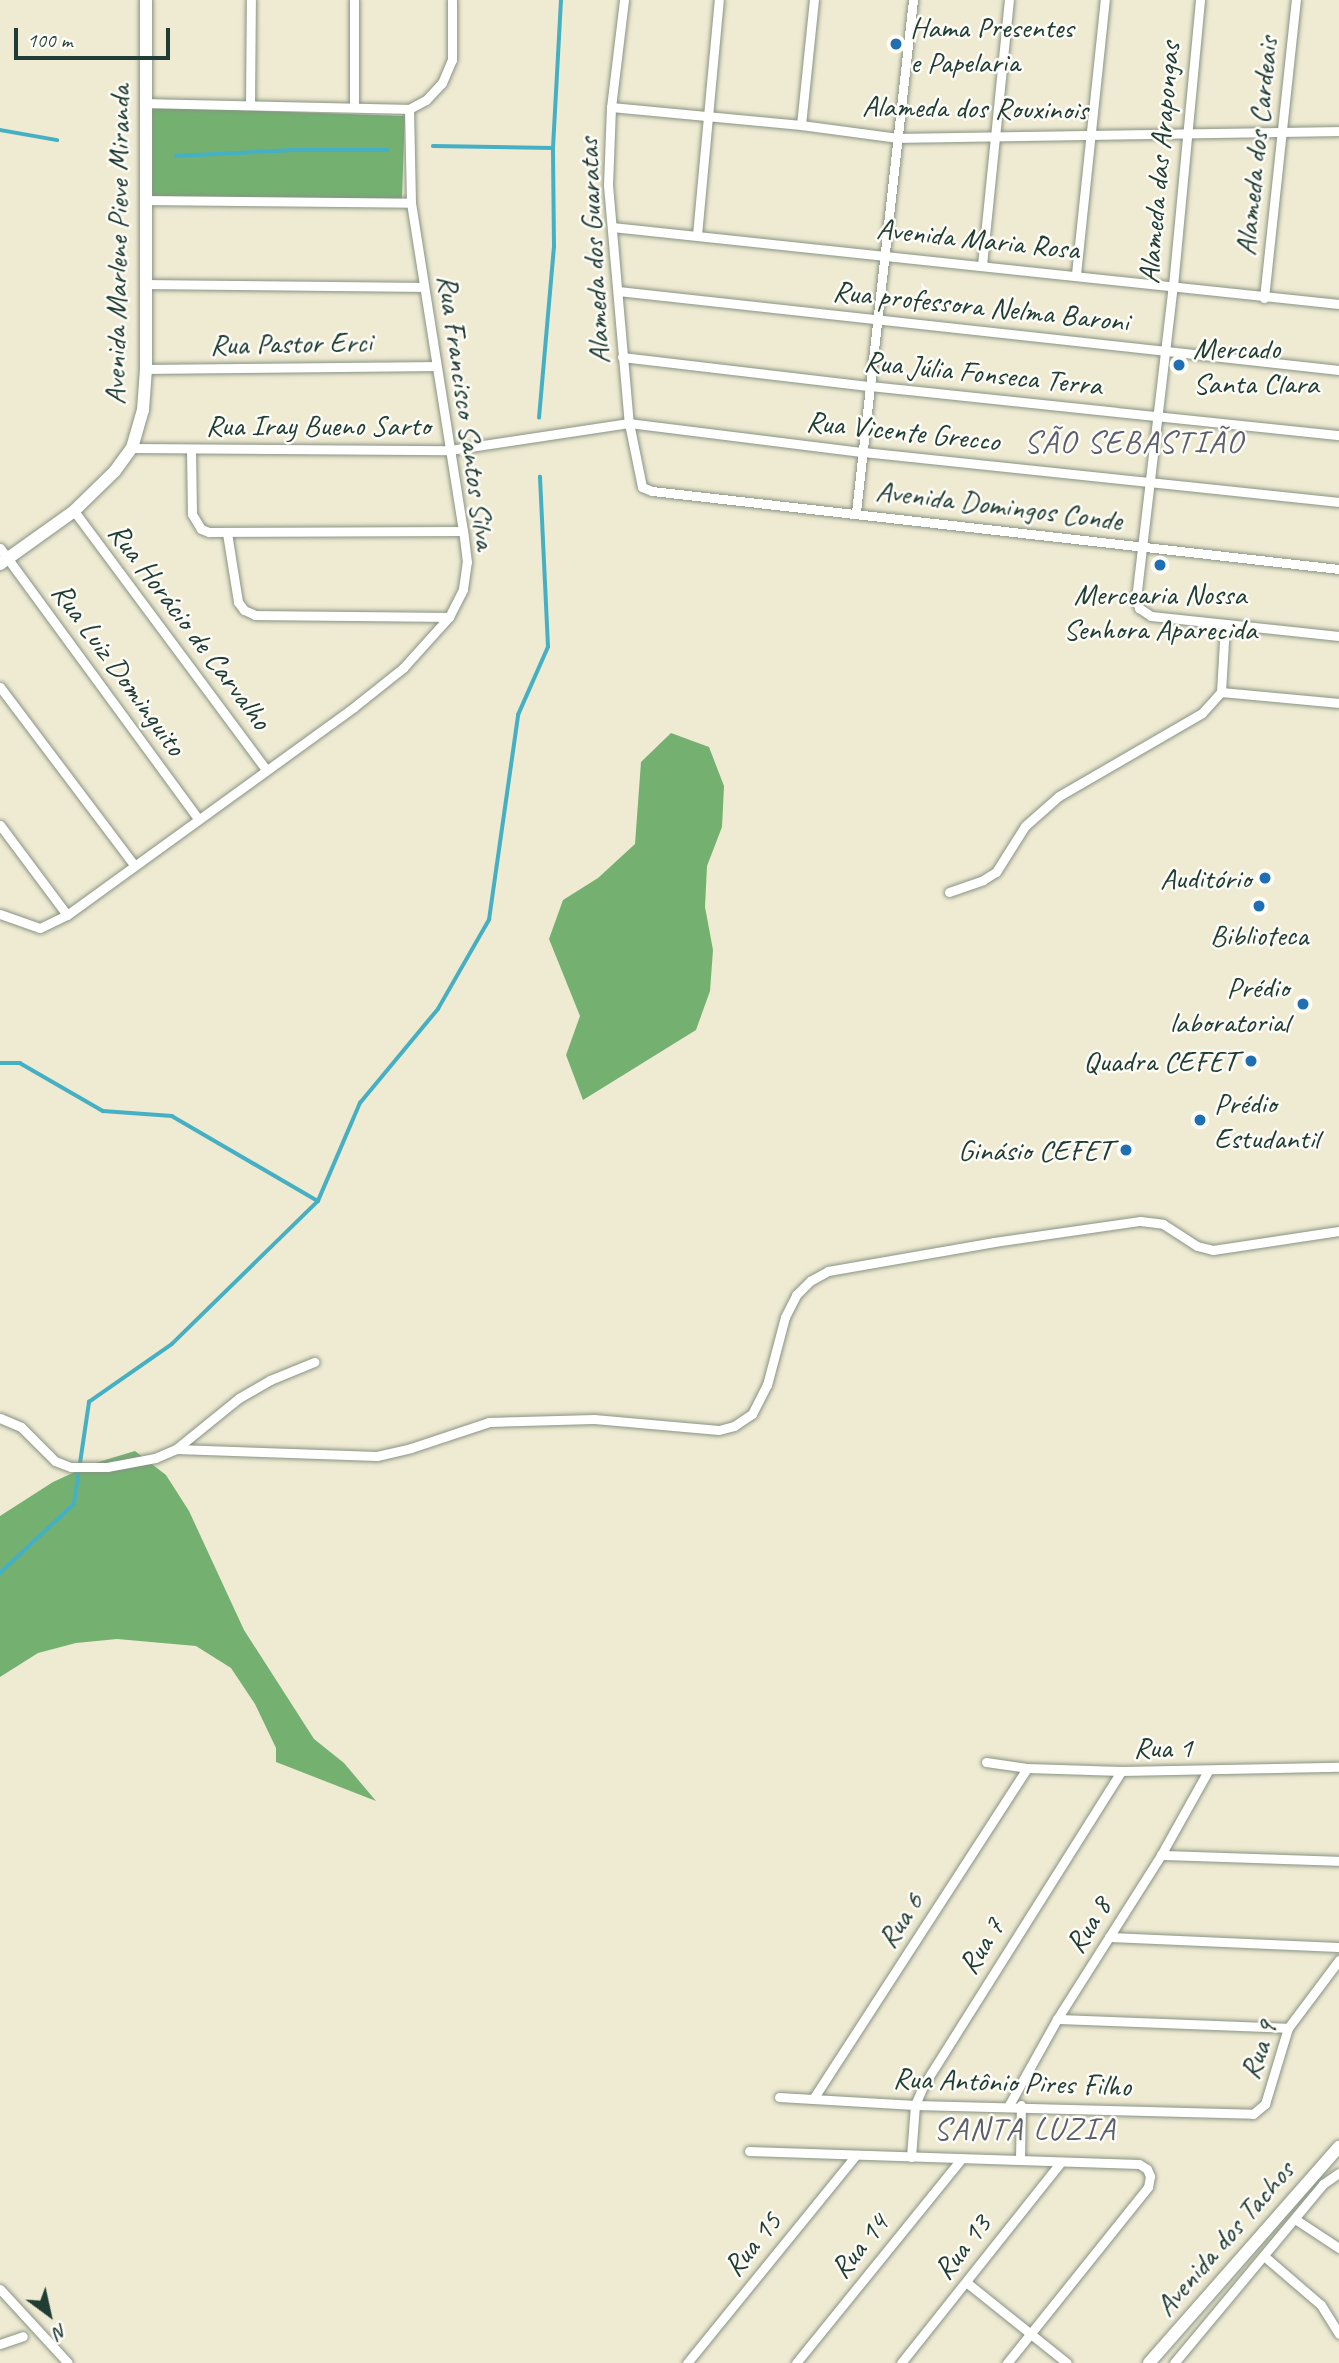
<!DOCTYPE html>
<meta charset="utf-8">
<style>
body{margin:0}
#map{position:relative;width:1339px;height:2363px;overflow:hidden;background:#efead2;font-family:Caveat,sans-serif}
div>[style]{position:absolute}
.forest>*{inset:0;background:#74b171;transform-origin:0 0}
.stream>*{height:3.5px;margin:-1.75px;padding:0 1.75px;transform-origin:1.75px;border-radius:1.75px;background:#45b0c3}
.roads{filter:drop-shadow(0 0 2px #879483) drop-shadow(0 0 2px #879483)}
.street>*{height:9px;margin:-4.5px;padding:0 4.5px;transform-origin:4.5px;border-radius:4.5px;background:#fff}
.secondary>*{height:12px;margin:-6px;padding:0 6px;transform-origin:6px;border-radius:6px;background:#fff}
.dots>*{width:19px;height:19px;translate:-50% -50%;box-sizing:border-box;border:4px solid #fdfcf7;border-radius:50%}
span{translate:-50% -50%;white-space:nowrap;text-align:center;line-height:1.15;-webkit-text-stroke:5px #fdfcf7;paint-order:stroke}
.poi-label{font-size:30px;color:#1f3d34}
.left{translate:0 -50%;text-align:left}
.right{translate:-100% -50%;text-align:right}
.street-label{font-size:30px;color:#1f3d34}
.neighbourhood-label{font-size:32px;color:#5b5f6e;letter-spacing:2px}
.north{position:absolute;left:14px;top:2279px;width:70px;height:70px;-webkit-text-stroke:5px #fdfcf7;paint-order:stroke;rotate:147deg;font-size:19px;font-weight:700;line-height:28px;text-align:center;color:#1f3d34}
.north::after{content:'';display:block;margin:auto;width:24px;height:32px;background:#1f3d34;clip-path:polygon(50% 0,100% 100%,50% 72%,0 100%)}
.scale{position:absolute;left:14px;top:28px;width:156px;height:32px;box-sizing:border-box;border:4px solid #1f3d34;border-top:0;padding-left:9px;font-size:21px;line-height:24px;white-space:nowrap;color:#1f3d34;-webkit-text-stroke:5px #fdfcf7;paint-order:stroke}
</style>
<div id="map">
<div class="forest">
<div style="left:149px;top:107px;width:256px;height:89px;rotate:2deg"></div>
<div style="clip-path:polygon(671px 733px,709px 747px,724px 786px,722px 827px,707px 866px,705px 907px,713px 950px,710px 991px,696px 1030px,583px 1100px,566px 1055px,580px 1016px,549px 939px,563px 900px,598px 878px,635px 844px,641px 762px)"></div>
<div style="clip-path:polygon(135px 1451px,166px 1475px,189px 1511px,244px 1630px,314px 1739px,344px 1763px,376px 1801px,276px 1762px,276px 1748px,255px 1704px,231px 1668px,196px 1646px,117px 1639px,76px 1643px,38px 1653px,0 1677px,0 1516px,53px 1482px,92px 1464px)"></div>
</div>
<div class="stream">
<div style="left:0;top:130px;width:58px;rotate:10deg"></div>
<div style="left:433px;top:146px;width:120px;rotate:1deg"></div>
<div style="left:176px;top:156px;width:118px;rotate:-2.9deg"></div>
<div style="left:294px;top:150px;width:93px"></div>
<div style="left:539px;top:418px;width:172px;rotate:-85deg"></div>
<div style="left:554px;top:247px;width:99px;rotate:-90.6deg"></div>
<div style="left:553px;top:148px;width:148px;rotate:-86.9deg"></div>
<div style="left:0;top:1063px;width:20px"></div>
<div style="left:20px;top:1063px;width:96px;rotate:30deg"></div>
<div style="left:103px;top:1111px;width:69px;rotate:4.1deg"></div>
<div style="left:172px;top:1116px;width:169px;rotate:30.2deg"></div>
<div style="left:0;top:1573px;width:101px;rotate:-43deg"></div>
<div style="left:74px;top:1504px;width:103px;rotate:-81.6deg"></div>
<div style="left:89px;top:1402px;width:101px;rotate:-34.9deg"></div>
<div style="left:172px;top:1344px;width:204px;rotate:-44.4deg"></div>
<div style="left:318px;top:1201px;width:107px;rotate:-66.8deg"></div>
<div style="left:360px;top:1103px;width:122px;rotate:-50.3deg"></div>
<div style="left:438px;top:1009px;width:103px;rotate:-60.2deg"></div>
<div style="left:489px;top:920px;width:207px;rotate:-81.9deg"></div>
<div style="left:518px;top:715px;width:74px;rotate:-66.2deg"></div>
<div style="left:548px;top:647px;width:170px;rotate:-92.7deg"></div>
</div>
<div class="roads">
<div class="street">
<div style="left:624px;top:0;width:108px;rotate:96.9deg"></div>
<div style="left:611px;top:107px;width:78px;rotate:92.2deg"></div>
<div style="left:608px;top:185px;width:239px;rotate:85deg"></div>
<div style="left:629px;top:423px;width:65px;rotate:78.5deg"></div>
<div style="left:642px;top:487px;width:11px;rotate:22deg"></div>
<div style="left:652px;top:491px;width:691px;rotate:6.48deg"></div>
<div style="left:1200px;top:0;width:285px;rotate:95.4deg"></div>
<div style="left:1173px;top:284px;width:318px;rotate:96.7deg"></div>
<div style="left:1136px;top:600px;width:9px;rotate:69deg"></div>
<div style="left:1139px;top:608px;width:14px;rotate:34deg"></div>
<div style="left:1151px;top:616px;width:189px;rotate:6.1deg"></div>
<div style="left:145px;top:103px;width:264px;rotate:1.3deg"></div>
<div style="left:250px;top:105px;width:105px;rotate:-89.5deg"></div>
<div style="left:354px;top:106px;width:106px;rotate:-90deg"></div>
<div style="left:611px;top:107px;width:191px;rotate:5.4deg"></div>
<div style="left:801px;top:125px;width:98px;rotate:7.6deg"></div>
<div style="left:898px;top:138px;width:441px;rotate:-0.9deg"></div>
<div style="left:801px;top:125px;width:126px;rotate:-84.1deg"></div>
<div style="left:146px;top:200px;width:265px;rotate:0.6deg"></div>
<div style="left:612px;top:227px;width:731px;rotate:6.05deg"></div>
<div style="left:697px;top:235px;width:236px;rotate:-84.7deg"></div>
<div style="left:982px;top:265px;width:266px;rotate:-84.2deg"></div>
<div style="left:1076px;top:274px;width:276px;rotate:-84deg"></div>
<div style="left:146px;top:284px;width:278px;rotate:0.6deg"></div>
<div style="left:618px;top:291px;width:725px;rotate:6.25deg"></div>
<div style="left:1264px;top:298px;width:300px;rotate:-83.9deg"></div>
<div style="left:622px;top:357px;width:250px;rotate:6.7deg"></div>
<div style="left:870px;top:386px;width:472px;rotate:6deg"></div>
<div style="left:146px;top:369px;width:290px;rotate:-0.6deg"></div>
<div style="left:132px;top:448px;width:318px;rotate:0.4deg"></div>
<div style="left:450px;top:450px;width:181px;rotate:-8.6deg"></div>
<div style="left:629px;top:423px;width:236px;rotate:7.1deg"></div>
<div style="left:863px;top:452px;width:479px;rotate:6deg"></div>
<div style="left:191px;top:450px;width:64px;rotate:89.1deg"></div>
<div style="left:192px;top:514px;width:17px;rotate:59deg"></div>
<div style="left:201px;top:529px;width:9px;rotate:21deg"></div>
<div style="left:209px;top:532px;width:254px;rotate:-0.2deg"></div>
<div style="left:74px;top:511px;width:322px;rotate:53.4deg"></div>
<div style="left:856px;top:512px;width:515px;rotate:-83.65deg"></div>
<div style="left:227px;top:533px;width:70px;rotate:80.9deg"></div>
<div style="left:238px;top:602px;width:10px;rotate:53deg"></div>
<div style="left:244px;top:610px;width:12px;rotate:24deg"></div>
<div style="left:255px;top:615px;width:194px;rotate:0.6deg"></div>
<div style="left:0;top:548px;width:336px;rotate:53.8deg"></div>
<div style="left:0;top:687px;width:223px;rotate:53deg"></div>
<div style="left:1221px;top:692px;width:119px;rotate:5.3deg"></div>
<div style="left:1221px;top:692px;width:68px;rotate:-86.6deg"></div>
<div style="left:0;top:825px;width:112px;rotate:53.3deg"></div>
<div style="left:949px;top:892px;width:36px;rotate:-19deg"></div>
<div style="left:983px;top:880px;width:15px;rotate:-32deg"></div>
<div style="left:996px;top:872px;width:54px;rotate:-57.8deg"></div>
<div style="left:1025px;top:826px;width:45px;rotate:-41.4deg"></div>
<div style="left:1059px;top:796px;width:165px;rotate:-30.1deg"></div>
<div style="left:1202px;top:713px;width:28px;rotate:-48deg"></div>
<div style="left:0;top:914px;width:42px;rotate:19.3deg"></div>
<div style="left:40px;top:928px;width:30px;rotate:-26deg"></div>
<div style="left:67px;top:915px;width:354px;rotate:-35.9deg"></div>
<div style="left:354px;top:707px;width:63px;rotate:-38.5deg"></div>
<div style="left:403px;top:668px;width:69px;rotate:-48deg"></div>
<div style="left:449px;top:617px;width:31px;rotate:-63deg"></div>
<div style="left:463px;top:589px;width:27px;rotate:-82deg"></div>
<div style="left:467px;top:562px;width:31px;rotate:-97deg"></div>
<div style="left:463px;top:531px;width:332px;rotate:-99deg"></div>
<div style="left:411px;top:203px;width:94px;rotate:-91.2deg"></div>
<div style="left:409px;top:109px;width:19px;rotate:-28deg"></div>
<div style="left:426px;top:100px;width:23px;rotate:-47deg"></div>
<div style="left:442px;top:83px;width:25px;rotate:-67deg"></div>
<div style="left:452px;top:60px;width:60px;rotate:-90deg"></div>
<div style="left:0;top:1418px;width:23px;rotate:23deg"></div>
<div style="left:21px;top:1427px;width:48px;rotate:45deg"></div>
<div style="left:55px;top:1461px;width:17px;rotate:21deg"></div>
<div style="left:71px;top:1467px;width:36px"></div>
<div style="left:107px;top:1467px;width:49px;rotate:-10.6deg"></div>
<div style="left:155px;top:1458px;width:23px;rotate:-23deg"></div>
<div style="left:176px;top:1449px;width:201px;rotate:2deg"></div>
<div style="left:377px;top:1456px;width:35px;rotate:-13deg"></div>
<div style="left:411px;top:1448px;width:82px;rotate:-18.4deg"></div>
<div style="left:489px;top:1422px;width:105px;rotate:-1.6deg"></div>
<div style="left:594px;top:1419px;width:125px;rotate:5deg"></div>
<div style="left:719px;top:1430px;width:16px;rotate:-15deg"></div>
<div style="left:734px;top:1426px;width:22px;rotate:-34deg"></div>
<div style="left:752px;top:1414px;width:33px;rotate:-63deg"></div>
<div style="left:767px;top:1385px;width:70px;rotate:-75.2deg"></div>
<div style="left:785px;top:1317px;width:25px;rotate:-63deg"></div>
<div style="left:796px;top:1295px;width:20px;rotate:-45deg"></div>
<div style="left:810px;top:1281px;width:21px;rotate:-29deg"></div>
<div style="left:828px;top:1271px;width:169px;rotate:-9.9deg"></div>
<div style="left:994px;top:1242px;width:148px;rotate:-8.2deg"></div>
<div style="left:1140px;top:1221px;width:23px;rotate:7deg"></div>
<div style="left:1163px;top:1224px;width:40px;rotate:32.9deg"></div>
<div style="left:1197px;top:1246px;width:16px;rotate:14deg"></div>
<div style="left:1213px;top:1250px;width:127px;rotate:-8.6deg"></div>
<div style="left:176px;top:1449px;width:81px;rotate:-39deg"></div>
<div style="left:239px;top:1398px;width:36px;rotate:-30deg"></div>
<div style="left:270px;top:1380px;width:48px;rotate:-22.2deg"></div>
<div style="left:986px;top:1762px;width:41px;rotate:8.3deg"></div>
<div style="left:1027px;top:1768px;width:94px;rotate:1.8deg"></div>
<div style="left:1121px;top:1771px;width:218px;rotate:-1.1deg"></div>
<div style="left:1161px;top:1855px;width:178px;rotate:1.9deg"></div>
<div style="left:1109px;top:1937px;width:230px;rotate:2.5deg"></div>
<div style="left:1057px;top:2019px;width:231px;rotate:2.2deg"></div>
<div style="left:779px;top:2097px;width:136px;rotate:3.4deg"></div>
<div style="left:915px;top:2105px;width:338px;rotate:1.5deg"></div>
<div style="left:1253px;top:2114px;width:16px;rotate:-40deg"></div>
<div style="left:1265px;top:2104px;width:79px;rotate:-73.2deg"></div>
<div style="left:1288px;top:2028px;width:85px;rotate:-53.1deg"></div>
<div style="left:813px;top:2099px;width:394px;rotate:-57.1deg"></div>
<div style="left:1009px;top:2105px;width:98px;rotate:-60.8deg"></div>
<div style="left:1057px;top:2019px;width:194px;rotate:-57.6deg"></div>
<div style="left:1161px;top:1855px;width:96px;rotate:-60.8deg"></div>
<div style="left:749px;top:2151px;width:390px;rotate:1.9deg"></div>
<div style="left:1139px;top:2164px;width:9px;rotate:32deg"></div>
<div style="left:1147px;top:2169px;width:8px;rotate:67deg"></div>
<div style="left:1150px;top:2176px;width:11px;rotate:100deg"></div>
<div style="left:1148px;top:2187px;width:226px;rotate:128.7deg"></div>
<div style="left:911px;top:2157px;width:52px;rotate:-85.6deg"></div>
<div style="left:915px;top:2105px;width:21px;rotate:-67deg"></div>
<div style="left:923px;top:2086px;width:372px;rotate:-57.8deg"></div>
<div style="left:1020px;top:2160px;width:55px;rotate:-89deg"></div>
<div style="left:1295px;top:2219px;width:53px;rotate:33.4deg"></div>
<div style="left:1264px;top:2256px;width:75px;rotate:40.7deg"></div>
<div style="left:1321px;top:2305px;width:34px;rotate:58deg"></div>
<div style="left:966px;top:2282px;width:129px;rotate:38.7deg"></div>
<div style="left:0;top:2289px;width:100px;rotate:47.4deg"></div>
<div style="left:0;top:2344px;width:24px;rotate:-19deg"></div>
<div style="left:687px;top:2363px;width:268px;rotate:-50.9deg"></div>
<div style="left:796px;top:2363px;width:262px;rotate:-51deg"></div>
<div style="left:901px;top:2363px;width:257px;rotate:-51.5deg"></div>
<div style="left:1174px;top:2363px;width:233px;rotate:-50.2deg"></div>
<div style="left:1323px;top:2184px;width:19px;rotate:-35deg"></div>
</div>
<div class="secondary">
<div style="left:0;top:564px;width:91px;rotate:-35.6deg"></div>
<div style="left:74px;top:511px;width:57px;rotate:-44.3deg"></div>
<div style="left:115px;top:471px;width:29px;rotate:-54deg"></div>
<div style="left:132px;top:448px;width:40px;rotate:-74deg"></div>
<div style="left:143px;top:410px;width:41px;rotate:-85.8deg"></div>
<div style="left:146px;top:369px;width:369px;rotate:-90deg"></div>
<div style="left:1149px;top:2363px;width:288px;rotate:-48.7deg"></div>
</div>
</div>
<div class="dots">
<div style="left:896px;top:44px;background:#1f6fb2"></div>
<div style="left:1179px;top:365px;background:#1f6fb2"></div>
<div style="left:1160px;top:565px;background:#1f6fb2"></div>
<div style="left:1265px;top:878px;background:#1f6fb2"></div>
<div style="left:1259px;top:906px;background:#1f6fb2"></div>
<div style="left:1303px;top:1004px;background:#1f6fb2"></div>
<div style="left:1251px;top:1061px;background:#1f6fb2"></div>
<div style="left:1200px;top:1120px;background:#1f6fb2"></div>
<div style="left:1126px;top:1150px;background:#1f6fb2"></div>
</div>
<div class="poi-label">
<span class="left" style="left:910px;top:44px">Hama Presentes<br>e Papelaria</span>
<span class="left" style="left:1193px;top:365px">Mercado<br>Santa Clara</span>
<span style="left:1160px;top:611px">Mercearia Nossa<br>Senhora Aparecida</span>
<span class="right" style="left:1251px;top:878px">Auditório</span>
<span style="left:1259px;top:935px">Biblioteca</span>
<span class="right" style="left:1289px;top:1004px">Prédio<br>laboratorial</span>
<span class="right" style="left:1237px;top:1061px">Quadra CEFET</span>
<span class="left" style="left:1214px;top:1120px">Prédio<br>Estudantil</span>
<span class="right" style="left:1112px;top:1150px">Ginásio CEFET</span>
</div>
<div class="street-label">
<span style="left:975px;top:108px;rotate:1deg">Alameda dos Rouxinois</span>
<span style="left:1256px;top:146px;rotate:-84deg">Alameda dos Cardeais</span>
<span style="left:1159px;top:163px;rotate:-85deg">Alameda das Arapongas</span>
<span style="left:978px;top:239px;rotate:6deg">Avenida Maria Rosa</span>
<span style="left:117px;top:245px;rotate:-89deg">Avenida Marlene Pieve Miranda</span>
<span style="left:593px;top:251px;rotate:-93deg">Alameda dos Guaratas</span>
<span style="left:981px;top:306px;rotate:6deg">Rua professora Nelma Baroni</span>
<span style="left:291px;top:343px;rotate:-1deg">Rua Pastor Erci</span>
<span style="left:983px;top:373px;rotate:6deg">Rua Júlia Fonseca Terra</span>
<span style="left:467px;top:412px;rotate:82deg">Rua Francisco Santos Silva</span>
<span style="left:318px;top:425px">Rua Iray Bueno Sarto</span>
<span style="left:903px;top:431px;rotate:6deg">Rua Vicente Grecco</span>
<span style="left:999px;top:505px;rotate:7deg">Avenida Domingos Conde</span>
<span style="left:190px;top:626px;rotate:53deg">Rua Horácio de Carvalho</span>
<span style="left:119px;top:669px;rotate:54deg">Rua Luiz Dominguito</span>
<span style="left:1163px;top:1747px">Rua 1</span>
<span style="left:900px;top:1920px;rotate:-57deg">Rua 6</span>
<span style="left:1088px;top:1925px;rotate:-58deg">Rua 8</span>
<span style="left:981px;top:1946px;rotate:-58deg">Rua 7</span>
<span style="left:1258px;top:2050px;rotate:-70deg">Rua 9</span>
<span style="left:1012px;top:2082px;rotate:2deg">Rua Antônio Pires Filho</span>
<span style="left:1224px;top:2238px;rotate:-49deg">Avenida dos Tachos</span>
<span style="left:752px;top:2244px;rotate:-51deg">Rua 15</span>
<span style="left:859px;top:2246px;rotate:-51deg">Rua 14</span>
<span style="left:962px;top:2247px;rotate:-52deg">Rua 13</span>
</div>
<div class="neighbourhood-label">
<span style="left:1134px;top:442px">SÃO SEBASTIÃO</span>
<span style="left:1025px;top:2129px">SANTA LUZIA</span>
</div>
<div class="north">N</div>
<div class="scale">100 m</div>
</div>
